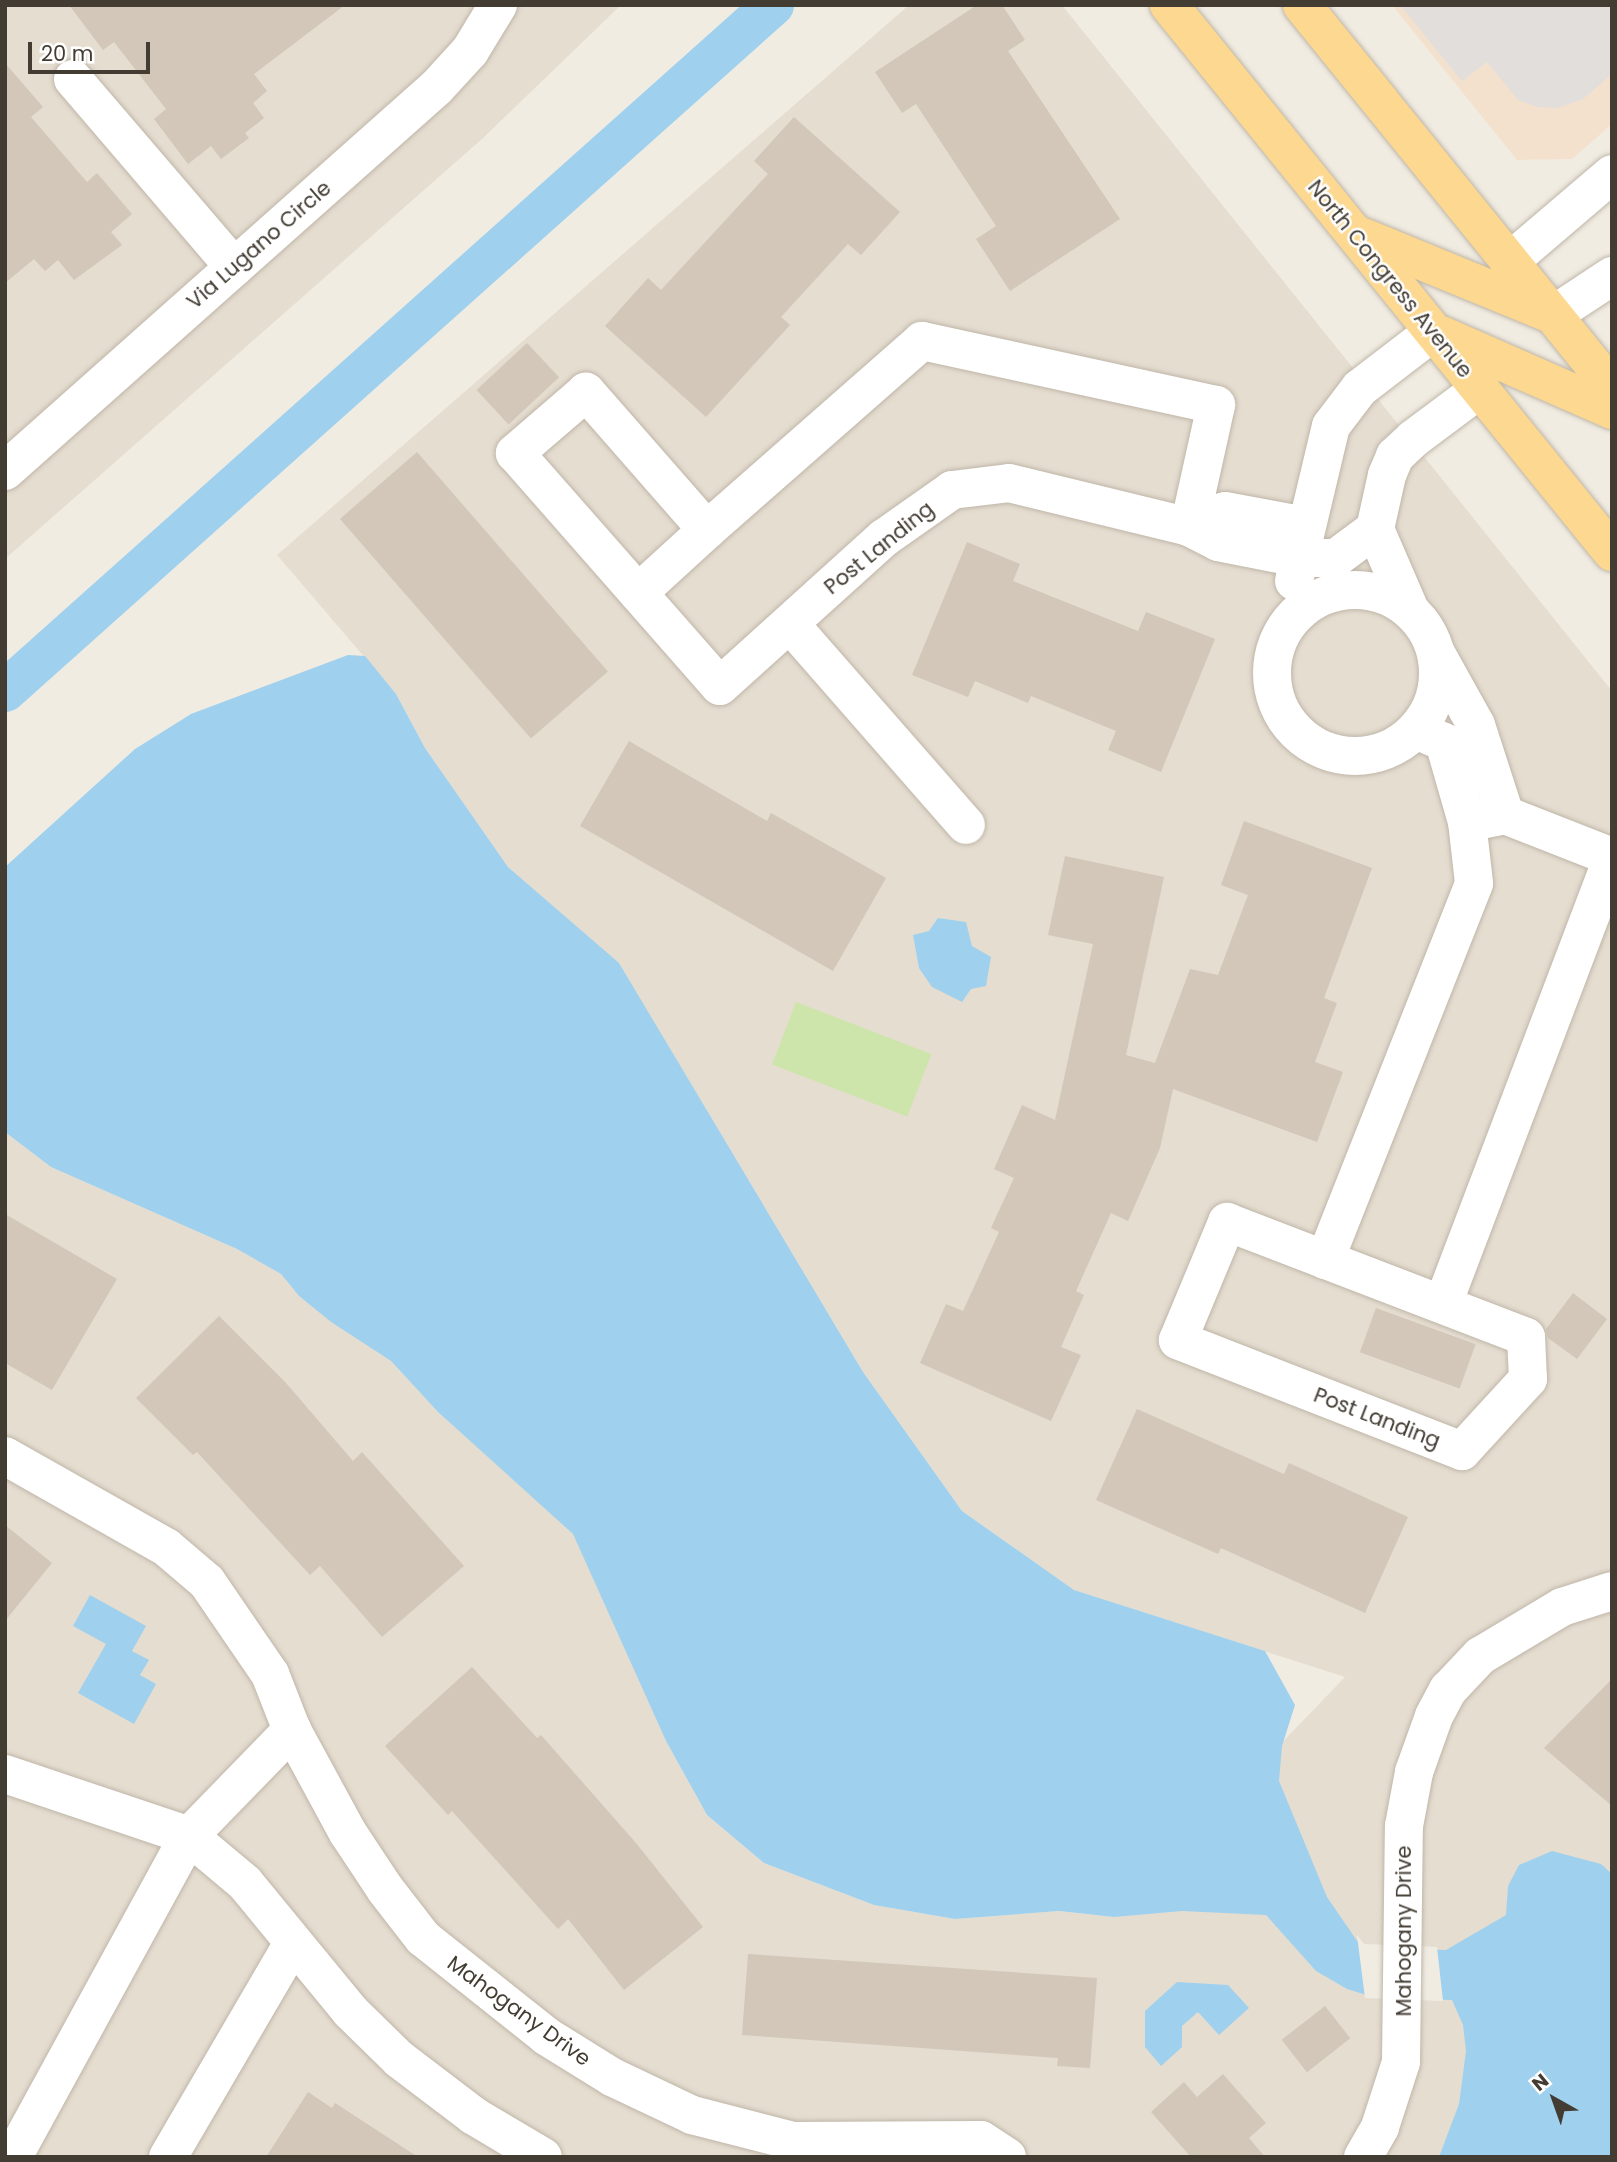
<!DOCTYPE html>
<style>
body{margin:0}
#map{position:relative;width:1617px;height:2162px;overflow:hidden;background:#f1ece2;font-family:Poppins,sans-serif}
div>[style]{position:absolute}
.residential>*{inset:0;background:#e5ddd0}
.commercial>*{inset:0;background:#f3e1cd}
.green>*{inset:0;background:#cde5ab;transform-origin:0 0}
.parking>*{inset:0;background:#e1dedb}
.water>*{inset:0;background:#9fd1ee}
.pier>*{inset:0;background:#f1ece2}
.canal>*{height:42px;margin:-21px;padding:0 21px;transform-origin:21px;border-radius:21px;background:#9fd1ee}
.building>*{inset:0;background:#d2c7b8;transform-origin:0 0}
.roads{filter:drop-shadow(0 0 2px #bfb6a8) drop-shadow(0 0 2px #bfb6a8)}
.minor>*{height:38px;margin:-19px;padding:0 19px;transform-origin:19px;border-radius:19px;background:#fff}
.minor>.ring{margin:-19px;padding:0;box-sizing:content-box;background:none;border:38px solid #fff;border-radius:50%}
.major>*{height:38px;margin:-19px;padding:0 19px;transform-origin:19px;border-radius:19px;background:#fcd890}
span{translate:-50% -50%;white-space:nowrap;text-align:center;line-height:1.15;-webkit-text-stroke:5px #fff;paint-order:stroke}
.street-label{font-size:21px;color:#423c33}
.frame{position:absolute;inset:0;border:7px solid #423c33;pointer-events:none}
.north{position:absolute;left:1519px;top:2064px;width:70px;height:70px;-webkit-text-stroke:5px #fff;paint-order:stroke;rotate:320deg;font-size:19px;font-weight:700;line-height:28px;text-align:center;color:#423c33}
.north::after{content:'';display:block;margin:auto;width:24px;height:32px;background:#423c33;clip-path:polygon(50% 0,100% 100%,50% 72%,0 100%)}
.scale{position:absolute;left:28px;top:42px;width:122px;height:32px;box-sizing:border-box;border:4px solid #423c33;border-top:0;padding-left:9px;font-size:21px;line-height:24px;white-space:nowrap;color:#423c33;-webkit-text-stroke:5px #fff;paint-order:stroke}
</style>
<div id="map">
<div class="residential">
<div style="clip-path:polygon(5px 5px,621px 5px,482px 139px,5px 559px)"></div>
<div style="clip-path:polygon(909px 5px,1062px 5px,1612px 691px,1612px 2157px,5px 2157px,5px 1132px,51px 1167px,237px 1249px,281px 1274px,299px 1296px,331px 1322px,391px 1361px,438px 1412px,574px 1534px,666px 1741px,707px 1815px,764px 1863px,874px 1905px,955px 1919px,1059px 1911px,1114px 1917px,1345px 1677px,1074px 1590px,962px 1511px,863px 1372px,619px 964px,508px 867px,425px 748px,396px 694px,277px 555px)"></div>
</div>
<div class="commercial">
<div style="clip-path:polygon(1392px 5px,1612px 5px,1612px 124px,1572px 159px,1517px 160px)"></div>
</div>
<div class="green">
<div style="left:796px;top:1002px;width:145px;height:67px;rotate:21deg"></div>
</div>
<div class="parking">
<div style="clip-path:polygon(1400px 5px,1612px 5px,1612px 74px,1583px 99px,1558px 108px,1537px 107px,1518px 100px,1487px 62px,1462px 81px)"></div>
</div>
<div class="water">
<div style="clip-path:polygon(348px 655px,365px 656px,396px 694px,425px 748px,508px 867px,619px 963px,863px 1372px,962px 1511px,1074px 1590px,1265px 1651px,1295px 1705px,1282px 1746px,1279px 1781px,1327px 1897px,1362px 1948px,1446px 1950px,1506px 1915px,1508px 1886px,1519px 1865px,1552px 1851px,1601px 1864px,1612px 1874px,1612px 2157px,1439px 2157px,1459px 2104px,1466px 2051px,1463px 2025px,1452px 2000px,1376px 1998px,1347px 1989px,1316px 1971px,1266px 1915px,1182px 1911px,1114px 1917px,1059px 1911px,955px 1919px,874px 1905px,764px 1863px,707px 1815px,666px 1741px,573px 1534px,438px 1412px,391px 1361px,331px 1322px,299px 1296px,281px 1274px,237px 1249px,51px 1167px,5px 1132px,5px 867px,135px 749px,191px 714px)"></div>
<div style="clip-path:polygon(938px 918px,966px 922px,972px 946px,991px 957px,986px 986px,971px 989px,962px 1002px,932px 987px,919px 968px,913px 935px,929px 931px)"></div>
<div style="clip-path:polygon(90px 1595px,146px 1626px,132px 1651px,149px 1660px,140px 1675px,156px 1684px,134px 1724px,78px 1693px,106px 1644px,73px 1626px)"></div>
<div style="clip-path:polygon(1177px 1982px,1228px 1985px,1249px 2008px,1219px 2035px,1198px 2012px,1182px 2026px,1182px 2047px,1161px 2066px,1145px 2047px,1145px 2011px)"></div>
</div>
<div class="pier">
<div style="clip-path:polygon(1357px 1935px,1364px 1944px,1437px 1947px,1443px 2001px,1365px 1998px)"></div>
</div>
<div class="canal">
<div style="left:5px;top:691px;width:1030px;rotate:-41.77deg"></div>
</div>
<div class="building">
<div style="clip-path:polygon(69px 5px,345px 5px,254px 74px,267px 91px,253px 103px,264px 118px,245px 133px,249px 138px,221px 159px,211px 146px,188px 164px,154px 119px,166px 109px,114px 42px,103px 50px)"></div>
<div style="clip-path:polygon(977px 5px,1002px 5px,1025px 40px,1008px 51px,1120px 219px,1010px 291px,976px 239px,996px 226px,916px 104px,902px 113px,875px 72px)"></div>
<div style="clip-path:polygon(5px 63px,43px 107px,31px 117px,87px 182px,97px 173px,132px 214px,111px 232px,122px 245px,74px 280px,58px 260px,45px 271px,34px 259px,5px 283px)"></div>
<div style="clip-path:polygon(794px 117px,900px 212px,861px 255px,848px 244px,781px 317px,790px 325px,706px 417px,605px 326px,648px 278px,661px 290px,768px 174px,754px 161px)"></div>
<div style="left:527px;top:343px;width:47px;height:69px;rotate:47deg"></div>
<div style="left:417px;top:452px;width:291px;height:102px;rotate:49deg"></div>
<div style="clip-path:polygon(967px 542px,1020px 564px,1013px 581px,1138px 631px,1146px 612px,1215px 639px,1161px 772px,1108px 750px,1116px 731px,1031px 696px,1028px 703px,975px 681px,968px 697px,912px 675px)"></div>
<div style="clip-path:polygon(629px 741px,767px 821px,771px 813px,886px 878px,833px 971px,580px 826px)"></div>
<div style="clip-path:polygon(1244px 821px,1372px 868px,1324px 998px,1337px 1003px,1315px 1062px,1343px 1072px,1317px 1142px,1173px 1089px,1160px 1148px,1128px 1221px,1111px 1213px,1076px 1291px,1084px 1295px,1061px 1347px,1081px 1355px,1051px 1421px,920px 1363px,946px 1304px,963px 1311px,999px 1232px,991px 1228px,1014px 1178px,994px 1169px,1022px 1105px,1055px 1120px,1093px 944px,1048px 935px,1065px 856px,1164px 877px,1126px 1055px,1155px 1063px,1190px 969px,1218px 975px,1248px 895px,1221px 885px)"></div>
<div style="clip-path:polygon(5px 1214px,117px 1279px,52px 1390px,5px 1363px)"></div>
<div style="clip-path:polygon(1573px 1293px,1607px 1319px,1577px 1359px,1548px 1338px,1546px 1329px)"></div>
<div style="left:1376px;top:1308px;width:106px;height:47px;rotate:20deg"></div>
<div style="clip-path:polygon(219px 1316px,286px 1383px,353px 1461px,362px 1452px,464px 1566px,382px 1637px,320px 1566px,310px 1575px,197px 1452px,193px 1455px,136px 1398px)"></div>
<div style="clip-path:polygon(1137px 1409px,1284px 1474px,1289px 1463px,1408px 1517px,1365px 1613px,1221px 1548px,1218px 1554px,1096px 1500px)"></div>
<div style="clip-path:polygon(5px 1525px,52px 1563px,5px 1621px)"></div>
<div style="clip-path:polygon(472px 1667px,537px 1738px,541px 1735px,636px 1843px,703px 1927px,624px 1990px,568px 1919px,558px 1929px,452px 1811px,448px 1815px,385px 1746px)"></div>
<div style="clip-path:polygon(1612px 1679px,1612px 1806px,1544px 1748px)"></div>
<div style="clip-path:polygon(748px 1954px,1097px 1978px,1090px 2068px,1057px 2066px,1058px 2058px,742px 2035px)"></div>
<div style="left:1325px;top:2006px;width:41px;height:55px;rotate:52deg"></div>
<div style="clip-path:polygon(1223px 2074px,1266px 2123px,1249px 2138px,1265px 2157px,1191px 2157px,1151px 2112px,1184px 2082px,1197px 2097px)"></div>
<div style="clip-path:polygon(308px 2092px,332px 2108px,335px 2103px,418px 2157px,266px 2157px)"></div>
</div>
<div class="roads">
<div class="minor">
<div style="left:73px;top:79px;width:248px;rotate:49.4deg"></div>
<div style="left:1509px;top:262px;width:135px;rotate:-40.5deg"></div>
<div style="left:1553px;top:315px;width:71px;rotate:-33.5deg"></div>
<div style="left:5px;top:471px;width:578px;rotate:-41.63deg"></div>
<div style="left:437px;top:87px;width:49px;rotate:-47.5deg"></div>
<div style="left:470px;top:51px;width:54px;rotate:-58.7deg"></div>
<div style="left:1189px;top:527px;width:125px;rotate:-77.5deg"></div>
<div style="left:1216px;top:405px;width:301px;rotate:-167.7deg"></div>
<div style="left:922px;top:341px;width:286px;rotate:138.7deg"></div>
<div style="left:707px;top:530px;width:184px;rotate:-131.2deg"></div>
<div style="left:586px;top:392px;width:94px;rotate:139.3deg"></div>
<div style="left:515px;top:453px;width:310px;rotate:48.7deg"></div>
<div style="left:720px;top:686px;width:221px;rotate:-42.1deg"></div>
<div style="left:884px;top:538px;width:83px;rotate:-35.2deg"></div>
<div style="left:952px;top:490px;width:57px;rotate:-7deg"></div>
<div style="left:1009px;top:483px;width:185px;rotate:13.7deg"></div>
<div style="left:1189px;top:527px;width:33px;rotate:27deg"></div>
<div style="left:1218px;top:542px;width:83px;rotate:11.2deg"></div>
<div style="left:1299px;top:558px;width:37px"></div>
<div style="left:1336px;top:558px;width:49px;rotate:-36.6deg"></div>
<div style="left:1189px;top:527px;width:39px;rotate:-24deg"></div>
<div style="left:1225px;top:511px;width:82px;rotate:10.5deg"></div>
<div style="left:1294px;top:581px;width:159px;rotate:-76.6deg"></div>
<div style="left:1331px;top:426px;width:48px;rotate:-52.7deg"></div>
<div style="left:1360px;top:388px;width:92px;rotate:-37.5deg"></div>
<div class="ring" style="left:1272px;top:590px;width:128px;height:128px"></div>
<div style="left:638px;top:593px;width:93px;rotate:-42.4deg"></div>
<div style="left:1410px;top:610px;width:88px;rotate:-113.4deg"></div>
<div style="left:1375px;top:529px;width:55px;rotate:-77.5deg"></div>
<div style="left:1387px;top:475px;width:21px;rotate:-67deg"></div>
<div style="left:1395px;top:456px;width:25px;rotate:-43deg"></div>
<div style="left:1413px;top:439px;width:84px;rotate:-36.7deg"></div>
<div style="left:790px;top:624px;width:267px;rotate:48.8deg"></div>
<div style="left:1437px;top:655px;width:80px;rotate:60.9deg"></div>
<div style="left:1476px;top:725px;width:95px;rotate:72.1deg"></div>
<div style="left:1480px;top:820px;width:25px;rotate:-11deg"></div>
<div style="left:1505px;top:815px;width:115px;rotate:21.4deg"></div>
<div style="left:1227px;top:1222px;width:320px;rotate:21deg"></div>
<div style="left:1526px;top:1337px;width:42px;rotate:87.3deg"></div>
<div style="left:1528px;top:1379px;width:98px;rotate:132.5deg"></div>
<div style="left:1462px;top:1451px;width:305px;rotate:-158.7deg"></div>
<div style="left:1178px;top:1340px;width:128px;rotate:-67.4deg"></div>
<div style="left:1325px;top:1260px;width:405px;rotate:-68.4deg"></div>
<div style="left:1474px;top:883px;width:61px;rotate:-96.5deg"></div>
<div style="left:1467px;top:822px;width:83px;rotate:-106deg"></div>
<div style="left:1444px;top:742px;width:30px;rotate:-157deg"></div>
<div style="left:1443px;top:1304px;width:476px;rotate:-69.2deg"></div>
<div style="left:5px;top:1456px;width:185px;rotate:29.5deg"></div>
<div style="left:166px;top:1547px;width:54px;rotate:40.5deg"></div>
<div style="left:207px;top:1582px;width:112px;rotate:55.6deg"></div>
<div style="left:270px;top:1674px;width:60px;rotate:68.6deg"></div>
<div style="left:292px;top:1730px;width:117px;rotate:61.5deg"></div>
<div style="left:348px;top:1833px;width:67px;rotate:56.5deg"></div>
<div style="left:385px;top:1889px;width:62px;rotate:52.2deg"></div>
<div style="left:423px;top:1938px;width:157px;rotate:38.5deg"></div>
<div style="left:546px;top:2036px;width:78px;rotate:31.8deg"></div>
<div style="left:612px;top:2077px;width:89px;rotate:25.4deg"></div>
<div style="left:692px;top:2115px;width:104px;rotate:14.4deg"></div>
<div style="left:793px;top:2141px;width:188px;rotate:-0.3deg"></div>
<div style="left:981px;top:2140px;width:31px;rotate:33deg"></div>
<div style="left:5px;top:1774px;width:194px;rotate:18.6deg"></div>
<div style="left:189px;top:1836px;width:73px;rotate:40deg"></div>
<div style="left:245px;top:1883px;width:166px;rotate:50.6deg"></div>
<div style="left:350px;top:2011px;width:69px;rotate:44.4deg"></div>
<div style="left:399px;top:2059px;width:94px;rotate:37.2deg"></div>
<div style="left:474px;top:2116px;width:80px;rotate:30.7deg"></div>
<div style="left:13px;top:2157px;width:366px;rotate:-61.3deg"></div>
<div style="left:189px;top:1836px;width:148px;rotate:-45.8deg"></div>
<div style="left:168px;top:2157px;width:248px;rotate:-59.7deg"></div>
<div style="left:1363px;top:2157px;width:34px;rotate:-60deg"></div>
<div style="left:1380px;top:2127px;width:68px;rotate:-72.1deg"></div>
<div style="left:1401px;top:2062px;width:236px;rotate:-89.3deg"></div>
<div style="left:1404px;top:1826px;width:55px;rotate:-79.5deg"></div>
<div style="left:1414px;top:1772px;width:59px;rotate:-70.3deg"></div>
<div style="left:1434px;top:1716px;width:30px;rotate:-62deg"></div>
<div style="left:1448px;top:1690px;width:47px;rotate:-46.7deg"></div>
<div style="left:1480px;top:1656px;width:96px;rotate:-30.9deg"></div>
<div style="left:1562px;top:1607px;width:52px;rotate:-17.7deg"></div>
</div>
<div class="major">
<div style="left:1169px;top:5px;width:704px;rotate:51deg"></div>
<div style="left:1302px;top:5px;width:493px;rotate:51deg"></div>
<div style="left:1358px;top:235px;width:205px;rotate:22.3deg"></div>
<div style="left:1441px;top:335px;width:187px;rotate:23.7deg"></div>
</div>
</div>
<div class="street-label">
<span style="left:259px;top:245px;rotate:-41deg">Via Lugano Circle</span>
<span style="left:1390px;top:279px;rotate:51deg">North Congress Avenue</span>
<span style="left:879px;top:548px;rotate:-39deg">Post Landing</span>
<span style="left:1377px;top:1418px;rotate:21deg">Post Landing</span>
<span style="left:1404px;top:1931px;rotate:-90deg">Mahogany Drive</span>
<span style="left:519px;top:2011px;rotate:36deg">Mahogany Drive</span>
</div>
<div class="frame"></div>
<div class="north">N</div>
<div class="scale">20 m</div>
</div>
